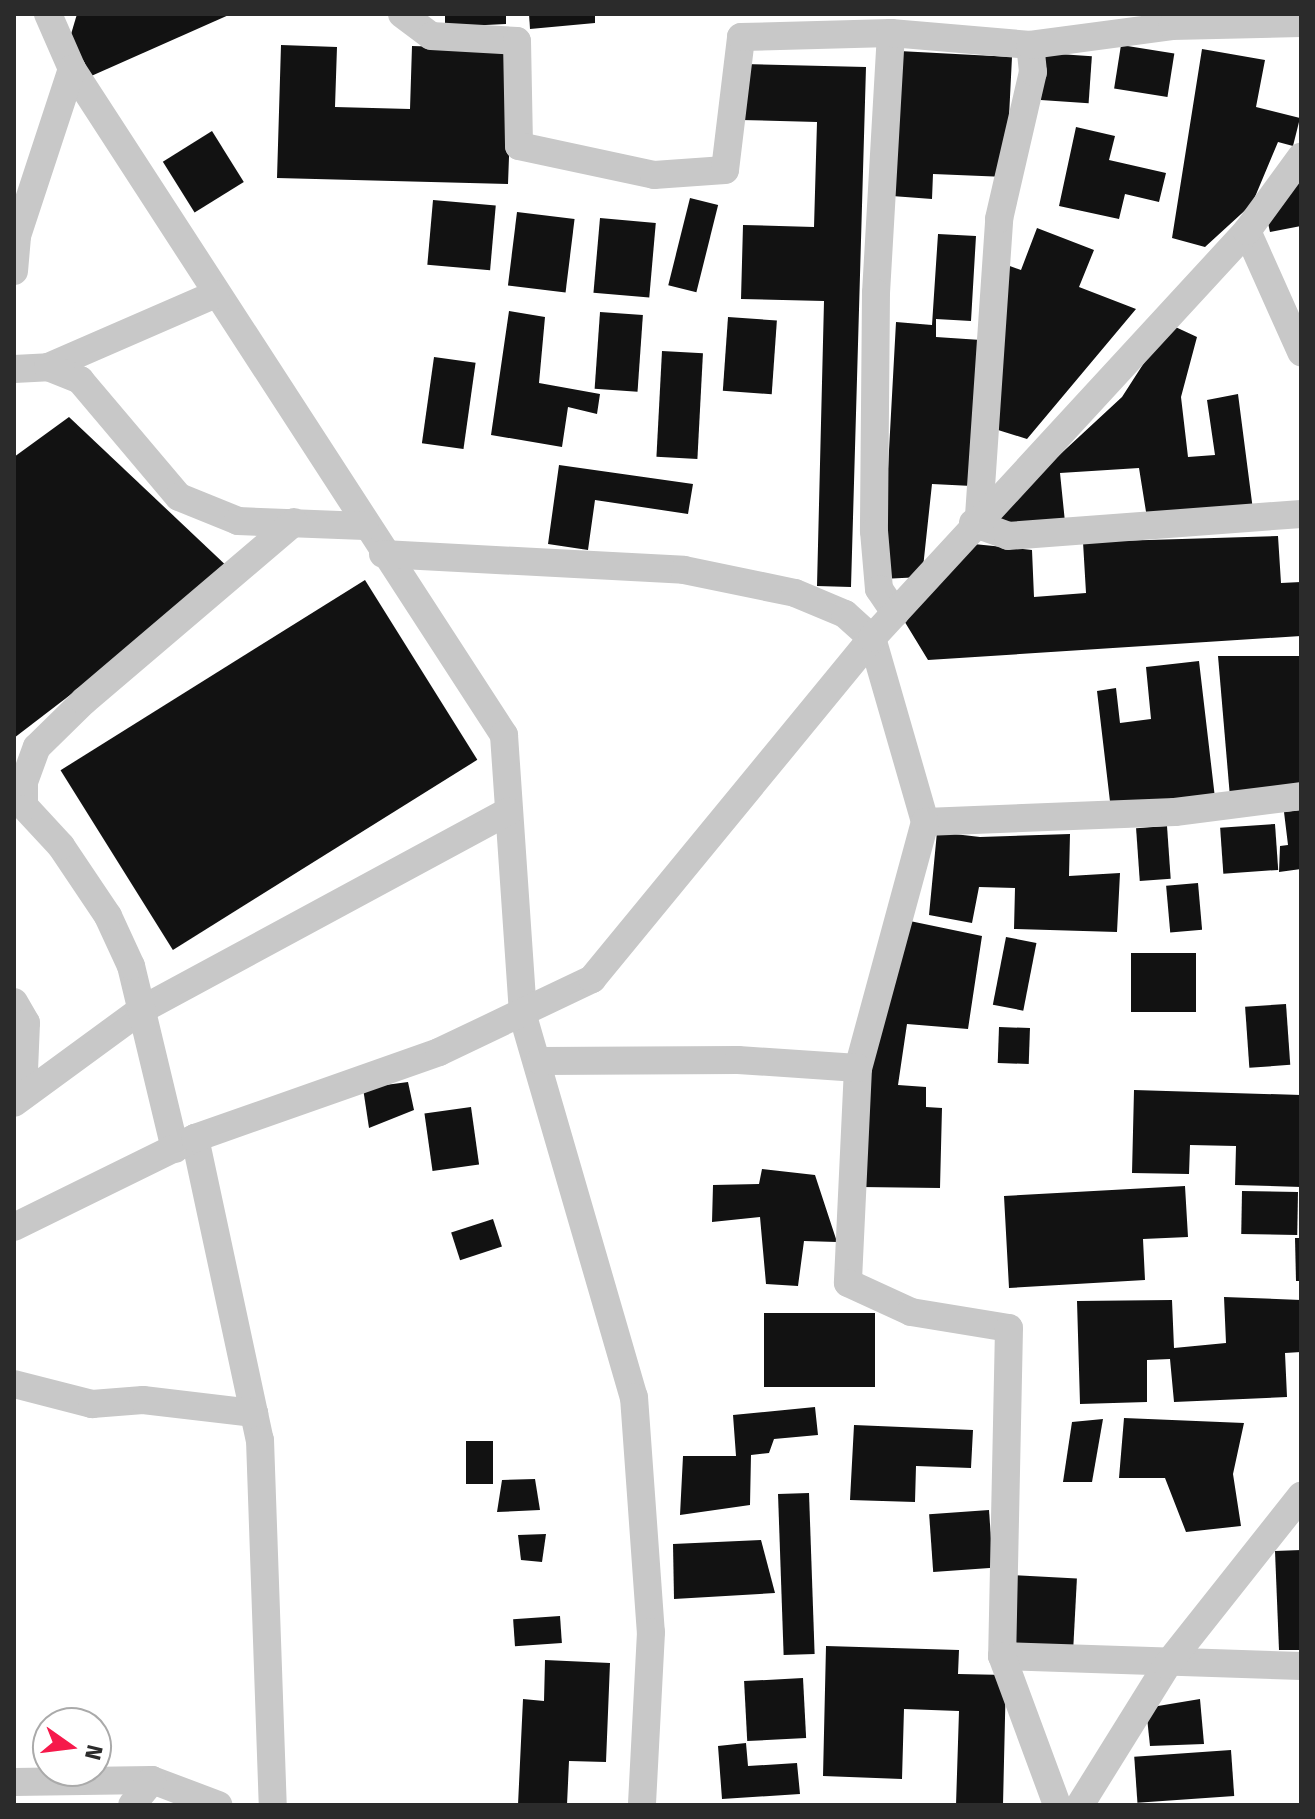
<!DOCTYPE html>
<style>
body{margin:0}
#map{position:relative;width:1315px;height:1819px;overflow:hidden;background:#fff;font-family:"Fira Sans",sans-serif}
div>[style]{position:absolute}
.building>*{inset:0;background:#121212;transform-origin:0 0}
.street>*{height:28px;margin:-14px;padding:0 14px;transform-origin:14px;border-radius:14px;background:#c8c8c8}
span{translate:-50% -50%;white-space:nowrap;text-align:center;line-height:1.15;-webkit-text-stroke:8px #fff;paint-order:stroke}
.frame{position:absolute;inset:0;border:16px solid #2b2b2b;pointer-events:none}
.north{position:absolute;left:32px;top:1707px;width:80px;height:80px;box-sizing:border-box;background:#fff;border:2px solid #aaa;border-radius:50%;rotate:104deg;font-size:22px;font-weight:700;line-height:32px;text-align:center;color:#2b2b2b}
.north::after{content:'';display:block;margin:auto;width:28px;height:36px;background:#f6194b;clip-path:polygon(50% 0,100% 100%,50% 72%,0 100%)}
</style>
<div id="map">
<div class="building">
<div style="clip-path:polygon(77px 14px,231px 14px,89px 77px,69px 41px)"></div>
<div style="clip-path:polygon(445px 14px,506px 14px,506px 24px,445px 27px)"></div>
<div style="clip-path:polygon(529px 14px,595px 14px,595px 23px,530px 29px)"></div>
<div style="clip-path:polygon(281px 45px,337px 47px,335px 107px,410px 109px,412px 46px,513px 49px,508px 184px,277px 178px)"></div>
<div style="left:1121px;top:45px;width:54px;height:44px;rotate:9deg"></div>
<div style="clip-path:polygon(1202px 49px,1265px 60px,1256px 107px,1300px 118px,1293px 146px,1278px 142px,1252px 204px,1205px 247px,1172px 238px)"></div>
<div style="clip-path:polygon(899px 51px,1012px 57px,1006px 177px,933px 174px,932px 199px,892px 196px)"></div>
<div style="left:1044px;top:53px;width:48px;height:47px;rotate:4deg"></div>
<div style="clip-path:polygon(743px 64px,866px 67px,851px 587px,817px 586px,824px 301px,741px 299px,743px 225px,814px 227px,817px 122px,741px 120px)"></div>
<div style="clip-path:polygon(1076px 127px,1115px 136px,1109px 160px,1166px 173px,1159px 202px,1125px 194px,1119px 219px,1059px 206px)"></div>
<div style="left:212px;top:131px;width:60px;height:58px;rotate:58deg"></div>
<div style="clip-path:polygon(1301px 175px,1301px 226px,1270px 232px,1266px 214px)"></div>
<div style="left:690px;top:198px;width:29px;height:90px;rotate:14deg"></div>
<div style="left:433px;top:200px;width:63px;height:65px;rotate:5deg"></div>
<div style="left:517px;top:212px;width:58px;height:74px;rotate:7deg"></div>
<div style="left:600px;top:218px;width:56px;height:75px;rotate:5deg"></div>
<div style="clip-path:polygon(1037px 228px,1094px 250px,1079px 287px,1136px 309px,1027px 439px,998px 430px,1007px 265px,1021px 270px)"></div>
<div style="clip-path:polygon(938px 234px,976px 236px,971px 321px,936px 319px,936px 337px,981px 340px,972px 486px,932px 484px,922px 577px,882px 579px,896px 322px,932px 325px)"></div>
<div style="clip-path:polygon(509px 311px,545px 317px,539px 383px,600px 394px,597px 414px,568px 407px,562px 447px,491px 435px)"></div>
<div style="left:600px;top:312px;width:43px;height:77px;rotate:4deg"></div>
<div style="left:728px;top:317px;width:49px;height:74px;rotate:4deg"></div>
<div style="clip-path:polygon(1169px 324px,1197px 337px,1181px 397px,1188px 457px,1215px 455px,1207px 400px,1238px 394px,1253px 510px,1147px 518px,1139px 468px,1060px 473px,1065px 522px,986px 523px,1122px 397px)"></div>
<div style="left:662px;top:351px;width:41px;height:106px;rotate:3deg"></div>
<div style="left:434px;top:357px;width:42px;height:87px;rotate:8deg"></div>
<div style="clip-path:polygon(69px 417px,232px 571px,14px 738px,14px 457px)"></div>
<div style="clip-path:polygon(559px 465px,693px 484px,688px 514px,595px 500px,588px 550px,548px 544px)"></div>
<div style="clip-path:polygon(1278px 536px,1281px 583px,1301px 582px,1301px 636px,928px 660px,903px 619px,964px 543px,1032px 550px,1034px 597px,1086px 593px,1083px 542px)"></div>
<div style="left:365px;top:580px;width:212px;height:359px;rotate:58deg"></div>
<div style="clip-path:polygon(1218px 656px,1301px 656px,1301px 786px,1230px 797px)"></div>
<div style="clip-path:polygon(1199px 661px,1215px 798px,1111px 810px,1097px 691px,1116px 688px,1120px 723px,1151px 719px,1146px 667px)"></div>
<div style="clip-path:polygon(1301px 810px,1301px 869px,1279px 872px,1280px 846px,1288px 845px,1284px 812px)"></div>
<div style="left:1275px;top:824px;width:46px;height:55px;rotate:86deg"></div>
<div style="left:1167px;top:826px;width:53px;height:31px;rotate:86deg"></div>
<div style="clip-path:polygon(937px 832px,980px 837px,1070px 834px,1069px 876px,1120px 873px,1117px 932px,1014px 929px,1015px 888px,979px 887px,972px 923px,929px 915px)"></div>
<div style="left:1198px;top:883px;width:47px;height:32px;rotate:85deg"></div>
<div style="clip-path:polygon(905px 920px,982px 936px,968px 1029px,907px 1024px,898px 1085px,926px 1087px,926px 1107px,942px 1108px,940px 1188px,861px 1187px,865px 1068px)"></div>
<div style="left:1006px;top:937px;width:31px;height:69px;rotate:11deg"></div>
<div style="left:1131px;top:953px;width:65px;height:59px"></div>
<div style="left:1286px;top:1004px;width:61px;height:41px;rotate:86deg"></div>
<div style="left:999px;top:1027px;width:31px;height:36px;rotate:2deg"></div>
<div style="clip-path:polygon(408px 1082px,414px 1110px,369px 1128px,363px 1088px)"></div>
<div style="clip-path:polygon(1134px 1090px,1301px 1095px,1301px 1187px,1235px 1185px,1236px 1146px,1190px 1145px,1189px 1174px,1132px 1173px)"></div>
<div style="left:471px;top:1107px;width:58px;height:47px;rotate:82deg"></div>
<div style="clip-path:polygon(762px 1169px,815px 1175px,837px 1242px,804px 1241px,798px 1286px,766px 1284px,760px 1217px,712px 1222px,713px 1185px,759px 1184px)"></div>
<div style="clip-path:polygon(1185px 1186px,1188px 1237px,1143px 1239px,1145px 1280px,1009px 1288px,1004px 1196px)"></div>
<div style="left:1242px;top:1191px;width:56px;height:43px;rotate:1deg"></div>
<div style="left:493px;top:1219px;width:29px;height:44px;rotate:72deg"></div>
<div style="clip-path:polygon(1295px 1238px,1301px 1238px,1301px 1281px,1296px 1281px)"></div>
<div style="clip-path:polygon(1224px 1297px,1301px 1300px,1301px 1352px,1285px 1353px,1287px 1397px,1174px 1402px,1170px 1359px,1147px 1360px,1147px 1402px,1080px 1404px,1077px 1301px,1172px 1300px,1174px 1348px,1226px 1343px)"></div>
<div style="left:764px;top:1313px;width:111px;height:74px"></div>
<div style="clip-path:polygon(815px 1407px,818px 1435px,774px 1439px,769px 1453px,751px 1455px,750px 1505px,680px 1515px,683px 1456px,736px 1456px,733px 1415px)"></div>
<div style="clip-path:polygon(1124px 1418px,1244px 1423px,1233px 1474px,1241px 1526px,1186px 1532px,1165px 1478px,1119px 1478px)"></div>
<div style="clip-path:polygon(1103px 1419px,1092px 1482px,1063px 1482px,1072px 1422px)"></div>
<div style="clip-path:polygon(854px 1425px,973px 1430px,971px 1468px,916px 1466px,915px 1502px,850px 1500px)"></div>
<div style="left:466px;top:1441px;width:27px;height:43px"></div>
<div style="clip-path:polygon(535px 1479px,540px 1510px,497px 1512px,502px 1480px)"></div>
<div style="left:809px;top:1493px;width:161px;height:31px;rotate:88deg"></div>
<div style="left:989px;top:1510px;width:58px;height:60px;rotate:86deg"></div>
<div style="clip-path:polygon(546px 1534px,542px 1562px,521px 1560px,518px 1535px)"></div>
<div style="clip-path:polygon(761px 1540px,775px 1593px,674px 1599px,673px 1544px)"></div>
<div style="clip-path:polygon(1301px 1550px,1301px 1650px,1279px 1650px,1275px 1551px)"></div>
<div style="left:1012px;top:1575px;width:65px;height:72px;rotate:3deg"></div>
<div style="left:560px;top:1616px;width:27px;height:47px;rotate:86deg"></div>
<div style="clip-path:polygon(826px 1646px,959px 1650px,958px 1674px,1006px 1675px,1003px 1805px,956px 1805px,959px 1711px,904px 1709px,902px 1779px,823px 1776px)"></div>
<div style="clip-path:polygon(545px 1660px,610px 1663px,606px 1762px,569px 1761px,567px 1805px,518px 1805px,523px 1699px,544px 1701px)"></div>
<div style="left:803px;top:1678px;width:60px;height:59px;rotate:87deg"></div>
<div style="clip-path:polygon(1200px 1699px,1204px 1744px,1150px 1746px,1146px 1708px)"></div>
<div style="clip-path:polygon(746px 1743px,748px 1766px,797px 1763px,800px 1794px,722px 1799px,718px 1746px)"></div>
<div style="left:1231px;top:1750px;width:46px;height:97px;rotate:86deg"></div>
</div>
<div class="street">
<div style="left:48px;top:14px;width:60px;rotate:66.4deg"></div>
<div style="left:72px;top:69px;width:794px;rotate:57.03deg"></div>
<div style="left:504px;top:735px;width:282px;rotate:86.1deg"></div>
<div style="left:523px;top:1016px;width:397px;rotate:73.8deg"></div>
<div style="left:634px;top:1397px;width:236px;rotate:85.9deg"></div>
<div style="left:651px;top:1632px;width:173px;rotate:93deg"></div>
<div style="left:402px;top:14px;width:36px;rotate:37deg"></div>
<div style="left:431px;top:36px;width:86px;rotate:3.3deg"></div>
<div style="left:517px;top:41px;width:105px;rotate:88.9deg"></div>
<div style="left:519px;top:146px;width:138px;rotate:12.1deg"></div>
<div style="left:654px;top:175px;width:71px;rotate:-4deg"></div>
<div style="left:725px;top:170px;width:134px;rotate:-83.1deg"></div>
<div style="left:741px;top:37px;width:150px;rotate:-1.5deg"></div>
<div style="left:891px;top:33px;width:260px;rotate:93.3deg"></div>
<div style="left:876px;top:293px;width:238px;rotate:90.5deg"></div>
<div style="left:874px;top:531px;width:58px;rotate:85.1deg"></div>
<div style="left:879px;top:589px;width:29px;rotate:56deg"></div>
<div style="left:891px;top:33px;width:140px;rotate:4.9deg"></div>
<div style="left:1247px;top:231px;width:133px;rotate:65.9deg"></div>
<div style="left:14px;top:271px;width:35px;rotate:-85deg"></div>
<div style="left:17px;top:236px;width:176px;rotate:-71.8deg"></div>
<div style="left:48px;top:367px;width:183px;rotate:-23.5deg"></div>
<div style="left:14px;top:369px;width:34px;rotate:-3deg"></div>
<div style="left:48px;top:367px;width:35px;rotate:22deg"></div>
<div style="left:80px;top:380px;width:153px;rotate:49.8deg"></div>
<div style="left:179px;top:497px;width:64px;rotate:22.1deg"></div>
<div style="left:238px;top:521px;width:127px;rotate:2.3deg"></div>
<div style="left:979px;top:516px;width:298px;rotate:-86.1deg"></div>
<div style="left:999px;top:219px;width:151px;rotate:-77deg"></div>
<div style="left:1033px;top:72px;width:27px;rotate:-96deg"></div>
<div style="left:1030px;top:45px;width:143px;rotate:-7.6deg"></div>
<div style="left:1172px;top:26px;width:129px;rotate:-1.3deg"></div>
<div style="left:973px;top:523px;width:37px;rotate:20deg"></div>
<div style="left:1008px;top:536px;width:294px;rotate:-4.3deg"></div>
<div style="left:383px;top:554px;width:301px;rotate:3deg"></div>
<div style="left:684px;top:570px;width:113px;rotate:11.7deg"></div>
<div style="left:795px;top:593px;width:54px;rotate:22.8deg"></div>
<div style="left:845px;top:614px;width:36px;rotate:42deg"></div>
<div style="left:872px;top:638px;width:191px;rotate:73.9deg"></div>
<div style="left:925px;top:822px;width:250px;rotate:-2.3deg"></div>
<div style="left:1175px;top:812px;width:127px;rotate:-7.2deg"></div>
<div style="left:925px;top:822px;width:255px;rotate:105.2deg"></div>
<div style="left:858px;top:1068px;width:215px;rotate:92.7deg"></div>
<div style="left:848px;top:1283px;width:69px;rotate:24.7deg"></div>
<div style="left:911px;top:1312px;width:99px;rotate:9.3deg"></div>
<div style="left:1009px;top:1328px;width:328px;rotate:91.2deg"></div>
<div style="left:1002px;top:1656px;width:299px;rotate:1.9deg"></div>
<div style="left:14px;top:1002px;width:24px;rotate:60deg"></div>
<div style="left:26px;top:1023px;width:73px;rotate:92.4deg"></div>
<div style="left:540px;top:1061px;width:198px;rotate:-0.3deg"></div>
<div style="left:738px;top:1060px;width:120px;rotate:3.8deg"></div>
<div style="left:14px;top:1103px;width:157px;rotate:-36.2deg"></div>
<div style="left:141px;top:1010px;width:418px;rotate:-28.4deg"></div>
<div style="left:195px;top:1138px;width:309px;rotate:77.9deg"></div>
<div style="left:260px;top:1440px;width:365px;rotate:88deg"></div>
<div style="left:175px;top:1149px;width:188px;rotate:-103.5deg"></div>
<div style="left:131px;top:966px;width:55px;rotate:-114.7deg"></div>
<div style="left:108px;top:916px;width:84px;rotate:-123.9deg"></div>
<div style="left:61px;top:846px;width:54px;rotate:-132.8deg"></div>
<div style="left:24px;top:806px;width:24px;rotate:-90deg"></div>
<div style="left:24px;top:782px;width:37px;rotate:-70deg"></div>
<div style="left:37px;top:747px;width:66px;rotate:-44.4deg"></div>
<div style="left:84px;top:701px;width:276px;rotate:-40.4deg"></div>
<div style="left:14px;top:1227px;width:202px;rotate:-26.2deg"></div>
<div style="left:195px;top:1138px;width:259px;rotate:-19.4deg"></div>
<div style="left:439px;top:1052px;width:170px;rotate:-25.5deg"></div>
<div style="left:592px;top:979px;width:441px;rotate:-50.6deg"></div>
<div style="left:872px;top:638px;width:553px;rotate:-47.34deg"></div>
<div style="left:1247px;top:231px;width:92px;rotate:-53.9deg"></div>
<div style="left:14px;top:1384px;width:81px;rotate:14.4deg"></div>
<div style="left:92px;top:1404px;width:51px;rotate:-4.5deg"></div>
<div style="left:143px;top:1400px;width:112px;rotate:6.7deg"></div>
<div style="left:1002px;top:1656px;width:159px;rotate:69.7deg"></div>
<div style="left:14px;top:1782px;width:138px;rotate:-0.8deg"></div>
<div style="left:152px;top:1780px;width:71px;rotate:20.7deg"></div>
<div style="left:132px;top:1805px;width:32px;rotate:-51deg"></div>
<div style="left:1080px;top:1805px;width:165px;rotate:-58.1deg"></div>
<div style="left:1167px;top:1665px;width:216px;rotate:-51.6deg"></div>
</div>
<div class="frame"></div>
<div class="north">N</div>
</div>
